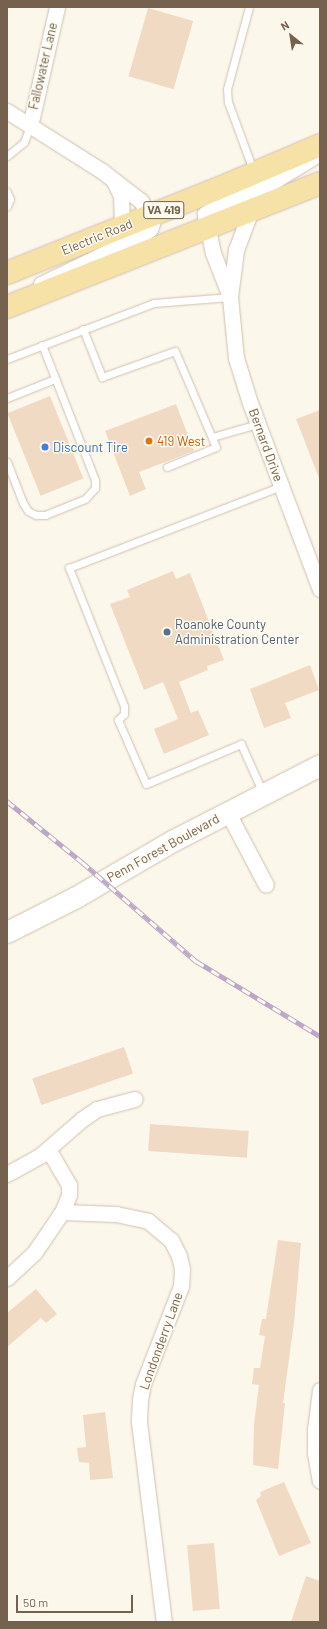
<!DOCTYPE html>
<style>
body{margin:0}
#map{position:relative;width:327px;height:1629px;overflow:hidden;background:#fcf7eb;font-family:Barlow,sans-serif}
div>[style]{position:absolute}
.building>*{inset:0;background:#f0dac3;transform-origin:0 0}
.roads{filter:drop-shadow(0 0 1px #cec0b0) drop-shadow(0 0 1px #cec0b0)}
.lane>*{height:7px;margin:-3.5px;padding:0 3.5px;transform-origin:3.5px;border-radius:3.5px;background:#fff}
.street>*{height:15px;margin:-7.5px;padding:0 7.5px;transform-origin:7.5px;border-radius:7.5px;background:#fff}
.secondary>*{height:21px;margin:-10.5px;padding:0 10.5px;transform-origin:10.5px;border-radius:10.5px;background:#fff}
.primary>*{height:22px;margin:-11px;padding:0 11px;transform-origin:11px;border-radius:11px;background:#f6e2a7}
.rail>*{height:4.5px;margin-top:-2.25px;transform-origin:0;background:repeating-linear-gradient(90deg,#fefbf1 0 9px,#bca8c6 0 18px);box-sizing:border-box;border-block:1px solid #bca8c6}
.dots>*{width:11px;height:11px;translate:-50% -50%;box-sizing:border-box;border:2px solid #fefbf1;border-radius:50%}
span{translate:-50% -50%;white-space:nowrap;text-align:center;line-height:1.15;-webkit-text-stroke:3px #fefbf1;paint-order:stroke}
.shield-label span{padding:1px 3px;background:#fefbf1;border:1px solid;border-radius:3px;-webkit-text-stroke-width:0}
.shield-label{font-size:12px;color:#76614e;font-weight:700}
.street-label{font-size:13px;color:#76614e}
.food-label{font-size:13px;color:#c56008}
.left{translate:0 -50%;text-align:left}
.shop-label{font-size:13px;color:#366cbe}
.service-label{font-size:13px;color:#4e5e75}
.frame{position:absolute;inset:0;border:8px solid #76614e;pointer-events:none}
.north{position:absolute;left:271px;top:16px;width:40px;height:40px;-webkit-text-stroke:3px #fefbf1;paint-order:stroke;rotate:330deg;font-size:11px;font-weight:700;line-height:16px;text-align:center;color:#76614e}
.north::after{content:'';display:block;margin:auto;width:14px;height:18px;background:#76614e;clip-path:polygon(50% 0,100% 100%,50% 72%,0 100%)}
.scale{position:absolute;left:16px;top:1595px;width:117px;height:18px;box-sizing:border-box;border:2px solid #76614e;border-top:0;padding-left:5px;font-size:12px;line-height:14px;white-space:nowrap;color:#76614e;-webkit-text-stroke:3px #fefbf1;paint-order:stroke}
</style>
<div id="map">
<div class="building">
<div style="left:148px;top:8px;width:47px;height:71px;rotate:16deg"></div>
<div style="left:50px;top:396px;width:89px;height:46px;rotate:68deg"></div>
<div style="clip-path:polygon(176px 404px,194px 451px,139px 472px,146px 489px,130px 496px,105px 431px)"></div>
<div style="clip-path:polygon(320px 410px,320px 478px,319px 478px,296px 419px)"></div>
<div style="clip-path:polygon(173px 571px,176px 579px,190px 573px,224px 660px,207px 666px,208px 670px,179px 682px,191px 713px,198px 710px,209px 735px,164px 754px,154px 729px,178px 719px,163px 682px,144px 690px,110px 604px,130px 597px,127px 590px)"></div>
<div style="clip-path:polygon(310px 665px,319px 690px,285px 703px,291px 718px,264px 728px,250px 689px)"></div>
<div style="left:124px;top:1047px;width:28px;height:97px;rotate:71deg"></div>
<div style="left:150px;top:1124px;width:99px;height:27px;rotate:4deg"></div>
<div style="clip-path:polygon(278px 1240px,301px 1243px,294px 1323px,283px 1403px,285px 1403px,278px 1469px,253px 1465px,254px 1424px,259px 1385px,252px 1384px,254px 1368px,260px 1368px,265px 1336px,259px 1335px,262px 1319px,266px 1319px)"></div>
<div style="clip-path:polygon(36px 1289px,57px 1314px,46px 1323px,41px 1318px,7px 1347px,7px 1313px)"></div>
<div style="clip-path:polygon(105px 1412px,113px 1478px,90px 1480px,89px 1463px,79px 1462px,77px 1448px,86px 1447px,83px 1415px)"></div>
<div style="clip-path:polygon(284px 1482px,311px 1543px,279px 1556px,256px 1500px,261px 1496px,260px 1492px)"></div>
<div style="left:214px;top:1543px;width:66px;height:27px;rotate:85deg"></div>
<div style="clip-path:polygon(306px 1576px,320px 1581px,320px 1622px,291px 1622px)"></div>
</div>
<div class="roads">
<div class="lane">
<div style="left:249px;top:7px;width:85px;rotate:105deg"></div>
<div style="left:227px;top:89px;width:13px;rotate:86deg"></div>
<div style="left:228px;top:102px;width:72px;rotate:69.8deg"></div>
<div style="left:7px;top:156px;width:22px;rotate:-39deg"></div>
<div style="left:24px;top:142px;width:17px;rotate:-69deg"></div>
<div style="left:7px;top:192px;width:8px;rotate:67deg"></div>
<div style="left:10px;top:199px;width:8px;rotate:113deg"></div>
<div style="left:83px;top:329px;width:52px;rotate:68.4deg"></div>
<div style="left:102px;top:377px;width:77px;rotate:-19.6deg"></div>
<div style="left:175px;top:351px;width:104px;rotate:66.9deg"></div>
<div style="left:216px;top:447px;width:53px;rotate:157.8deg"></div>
<div style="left:7px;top:359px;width:157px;rotate:-20.9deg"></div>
<div style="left:154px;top:303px;width:76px;rotate:-4.5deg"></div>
<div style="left:7px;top:398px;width:52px;rotate:-21.6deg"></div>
<div style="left:212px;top:437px;width:48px;rotate:-15.8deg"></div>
<div style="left:7px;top:462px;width:44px;rotate:68.7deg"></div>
<div style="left:23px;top:503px;width:9px;rotate:58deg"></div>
<div style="left:28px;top:511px;width:9px;rotate:27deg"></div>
<div style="left:36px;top:515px;width:9px"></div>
<div style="left:45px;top:515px;width:43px;rotate:-21.8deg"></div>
<div style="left:85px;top:499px;width:15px;rotate:-48deg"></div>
<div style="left:95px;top:488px;width:8px;rotate:-90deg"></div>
<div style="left:95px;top:480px;width:145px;rotate:-111.4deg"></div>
<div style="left:263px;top:793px;width:54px;rotate:-114.2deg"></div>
<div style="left:241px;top:744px;width:103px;rotate:157.2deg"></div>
<div style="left:146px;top:784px;width:70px;rotate:-113.6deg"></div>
<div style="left:118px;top:720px;width:8px;rotate:-45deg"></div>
<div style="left:124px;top:714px;width:8px;rotate:-90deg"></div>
<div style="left:124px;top:706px;width:149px;rotate:-111.7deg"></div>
<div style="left:69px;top:568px;width:227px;rotate:-21.1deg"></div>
</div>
<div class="street">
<div style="left:7px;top:111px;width:112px;rotate:32.3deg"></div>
<div style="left:102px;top:171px;width:34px;rotate:38deg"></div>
<div style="left:129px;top:192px;width:15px;rotate:37deg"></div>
<div style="left:141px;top:201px;width:25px;rotate:63deg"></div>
<div style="left:152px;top:223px;width:6px;rotate:108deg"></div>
<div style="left:150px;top:229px;width:12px;rotate:145deg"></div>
<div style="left:140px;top:236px;width:110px;rotate:154.1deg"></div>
<div style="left:30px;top:126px;width:122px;rotate:-77.2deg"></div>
<div style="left:114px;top:181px;width:17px;rotate:65deg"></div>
<div style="left:121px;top:196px;width:31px;rotate:88deg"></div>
<div style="left:251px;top:210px;width:43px;rotate:110.6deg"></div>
<div style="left:236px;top:250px;width:47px;rotate:97.3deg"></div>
<div style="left:230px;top:297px;width:61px;rotate:84.4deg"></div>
<div style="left:236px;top:358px;width:47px;rotate:72.7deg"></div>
<div style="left:250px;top:403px;width:199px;rotate:69.4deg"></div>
<div style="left:229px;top:294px;width:44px;rotate:-111.3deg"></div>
<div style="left:213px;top:253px;width:40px;rotate:-102deg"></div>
<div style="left:205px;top:214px;width:14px;rotate:-36deg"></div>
<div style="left:216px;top:206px;width:63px;rotate:-23.3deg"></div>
<div style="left:274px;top:181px;width:54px;rotate:-31.3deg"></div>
<div style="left:228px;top:813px;width:81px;rotate:62.2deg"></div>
<div style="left:48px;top:1149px;width:42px;rotate:59.7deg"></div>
<div style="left:69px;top:1185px;width:10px;rotate:90deg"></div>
<div style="left:69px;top:1195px;width:18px;rotate:112deg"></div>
<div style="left:7px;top:1174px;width:39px;rotate:-29deg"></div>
<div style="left:41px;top:1155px;width:53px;rotate:-41.2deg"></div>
<div style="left:81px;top:1120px;width:19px;rotate:-35deg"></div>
<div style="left:97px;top:1109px;width:39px;rotate:-15deg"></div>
<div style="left:7px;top:1278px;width:37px;rotate:-43deg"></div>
<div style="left:34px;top:1253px;width:50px;rotate:-55.7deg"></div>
<div style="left:62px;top:1212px;width:54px;rotate:2.1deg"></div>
<div style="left:116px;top:1214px;width:33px;rotate:12deg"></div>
<div style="left:148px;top:1221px;width:30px;rotate:40deg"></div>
<div style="left:171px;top:1240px;width:18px;rotate:63deg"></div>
<div style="left:179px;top:1256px;width:13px;rotate:77deg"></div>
<div style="left:182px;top:1269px;width:17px;rotate:93deg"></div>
<div style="left:181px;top:1286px;width:105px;rotate:111.2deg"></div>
<div style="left:143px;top:1384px;width:16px;rotate:101deg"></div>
<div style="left:140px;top:1400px;width:22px;rotate:93deg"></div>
<div style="left:139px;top:1422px;width:202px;rotate:82.9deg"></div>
<div style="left:320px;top:1390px;width:38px;rotate:97deg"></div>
<div style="left:315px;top:1428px;width:25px;rotate:90deg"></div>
<div style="left:315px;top:1453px;width:28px;rotate:80deg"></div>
</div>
<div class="secondary">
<div style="left:7px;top:932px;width:77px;rotate:-26.9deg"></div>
<div style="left:76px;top:897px;width:113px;rotate:-30.2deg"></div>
<div style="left:174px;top:840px;width:164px;rotate:-27.2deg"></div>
</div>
<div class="primary">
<div style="left:7px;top:273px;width:226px;rotate:-21.8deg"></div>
<div style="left:217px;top:189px;width:112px;rotate:-23.1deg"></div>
<div style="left:7px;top:307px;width:337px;rotate:-21.6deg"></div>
</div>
</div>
<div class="rail">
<div style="left:7px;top:801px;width:97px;rotate:39.1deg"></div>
<div style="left:82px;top:862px;width:151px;rotate:41deg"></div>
<div style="left:196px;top:961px;width:145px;rotate:31.2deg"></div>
</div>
<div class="dots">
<div style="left:149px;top:441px;background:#e8710a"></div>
<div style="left:45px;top:447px;background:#3f7fe0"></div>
<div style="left:167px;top:632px;background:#5c6f8a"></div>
</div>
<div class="shield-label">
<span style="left:164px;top:210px">VA 419</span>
</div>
<div class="street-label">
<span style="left:43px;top:66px;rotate:-77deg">Fallowater Lane</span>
<span style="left:97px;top:237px;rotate:-22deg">Electric Road</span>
<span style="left:266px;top:445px;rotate:70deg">Bernard Drive</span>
<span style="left:163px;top:848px;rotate:-29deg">Penn Forest Boulevard</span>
<span style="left:161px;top:1341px;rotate:-70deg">Londonderry Lane</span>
</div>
<div class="food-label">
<span class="left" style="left:157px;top:441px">419 West</span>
</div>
<div class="shop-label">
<span class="left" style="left:53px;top:447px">Discount Tire</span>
</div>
<div class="service-label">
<span class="left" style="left:175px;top:632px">Roanoke County<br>Administration Center</span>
</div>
<div class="frame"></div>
<div class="north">N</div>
<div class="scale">50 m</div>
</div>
